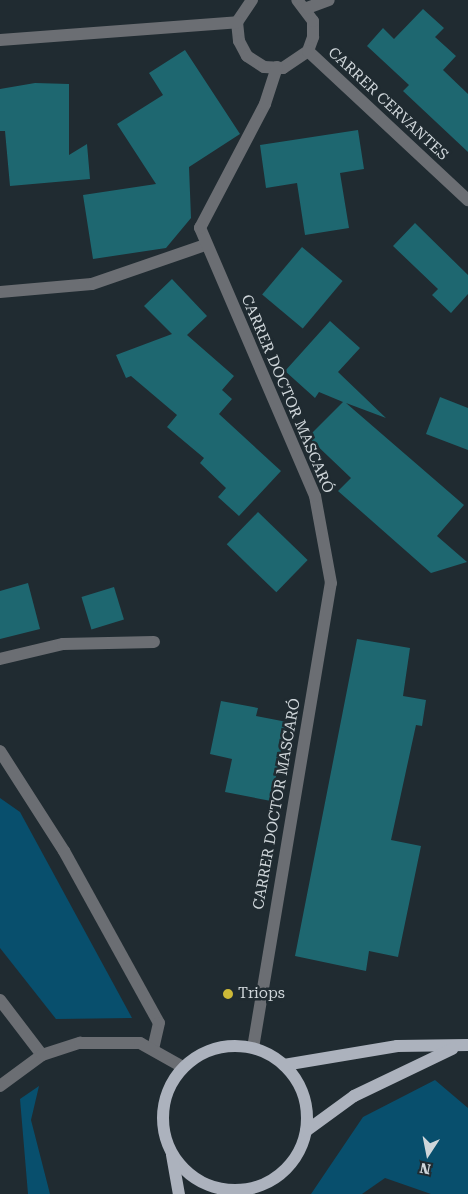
<!DOCTYPE html>
<meta charset="utf-8">
<style>
body{margin:0}
#map{position:relative;width:468px;height:1194px;overflow:hidden;background:#202b31;font-family:"Roboto Serif",serif}
div>[style]{position:absolute}
.green>*{inset:0;background:#084f6d}
.building>*{inset:0;background:#1e6770;transform-origin:0 0}
.minor>*{height:12px;margin:-6px;padding:0 6px;transform-origin:6px;border-radius:6px;background:#6b6e73}
.major>*{height:12px;margin:-6px;padding:0 6px;transform-origin:6px;border-radius:6px;background:#acb2bd}
.major>.ring{margin:-6px;padding:0;box-sizing:content-box;background:none;border:12px solid #acb2bd;border-radius:50%}
.dots>*{width:14px;height:14px;translate:-50% -50%;box-sizing:border-box;border:2px solid #202b31;border-radius:50%}
span{translate:-50% -50%;white-space:nowrap;text-align:center;line-height:1.15;-webkit-text-stroke:5px #202b31;paint-order:stroke}
.street-label{font-size:15px;color:#cfd6da}
.poi-label{font-size:15px;color:#cfd6da}
.left{translate:0 -50%;text-align:left}
.north{position:absolute;left:403px;top:1129px;width:50px;height:50px;-webkit-text-stroke:4px #202b31;paint-order:stroke;rotate:191deg;font-size:14px;font-weight:700;line-height:20px;text-align:center;color:#cfd6da}
.north::after{content:'';display:block;margin:auto;width:18px;height:22px;background:#cfd6da;clip-path:polygon(50% 0,100% 100%,50% 72%,0 100%)}
</style>
<div id="map">
<div class="green">
<div style="clip-path:polygon(0 798px,20px 812px,132px 1018px,56px 1019px,0 948px)"></div>
<div style="clip-path:polygon(435px 1080px,468px 1108px,468px 1194px,431px 1194px,385px 1178px,362px 1194px,311px 1194px,363px 1117px)"></div>
<div style="clip-path:polygon(39px 1086px,31px 1120px,50px 1194px,28px 1194px,20px 1099px)"></div>
</div>
<div class="building">
<div style="clip-path:polygon(423px 9px,444px 28px,435px 37px,456px 56px,443px 70px,468px 94px,468px 152px,403px 91px,409px 85px,367px 46px,383px 28px,394px 39px)"></div>
<div style="clip-path:polygon(185px 50px,240px 134px,189px 167px,191px 218px,166px 248px,93px 259px,83px 195px,156px 184px,117px 124px,163px 95px,149px 73px)"></div>
<div style="clip-path:polygon(35px 83px,69px 84px,69px 155px,87px 144px,90px 179px,10px 186px,5px 131px,0 131px,0 89px)"></div>
<div style="clip-path:polygon(358px 130px,364px 169px,340px 173px,349px 228px,305px 235px,297px 183px,266px 188px,260px 145px)"></div>
<div style="clip-path:polygon(415px 223px,468px 275px,468px 294px,451px 313px,432px 295px,438px 289px,393px 246px)"></div>
<div style="left:302px;top:247px;width:53px;height:62px;rotate:40deg"></div>
<div style="clip-path:polygon(172px 279px,207px 316px,187px 335px,234px 376px,222px 390px,232px 399px,219px 414px,281px 471px,239px 516px,218px 497px,226px 488px,200px 463px,204px 458px,167px 427px,177px 415px,131px 376px,126px 378px,116px 355px,172px 334px,144px 306px)"></div>
<div style="clip-path:polygon(330px 321px,360px 348px,338px 372px,386px 418px,346px 403px,464px 505px,437px 536px,467px 562px,431px 573px,338px 491px,351px 478px,308px 437px,343px 402px,319px 392px,315px 398px,285px 371px)"></div>
<div style="clip-path:polygon(440px 397px,468px 408px,468px 450px,426px 434px)"></div>
<div style="left:258px;top:512px;width:69px;height:45px;rotate:44deg"></div>
<div style="clip-path:polygon(28px 583px,40px 629px,0 639px,0 591px)"></div>
<div style="left:114px;top:587px;width:34px;height:34px;rotate:73deg"></div>
<div style="clip-path:polygon(357px 639px,410px 648px,403px 696px,426px 700px,422px 726px,416px 725px,391px 840px,421px 846px,398px 957px,369px 951px,366px 971px,295px 956px)"></div>
<div style="clip-path:polygon(221px 701px,258px 708px,256px 716px,287px 722px,271px 801px,225px 792px,232px 759px,210px 754px)"></div>
</div>
<div class="minor">
<div style="left:252px;top:0;width:27px;rotate:124deg"></div>
<div style="left:237px;top:22px;width:19px;rotate:84deg"></div>
<div style="left:239px;top:41px;width:17px;rotate:62deg"></div>
<div style="left:247px;top:56px;width:20px;rotate:33deg"></div>
<div style="left:264px;top:67px;width:19px;rotate:3deg"></div>
<div style="left:283px;top:68px;width:30px;rotate:-34deg"></div>
<div style="left:308px;top:51px;width:15px;rotate:-70deg"></div>
<div style="left:313px;top:37px;width:16px;rotate:-90deg"></div>
<div style="left:313px;top:21px;width:26px;rotate:-127deg"></div>
<div style="left:307px;top:8px;width:23px;rotate:-20deg"></div>
<div style="left:0;top:40px;width:238px;rotate:-4.3deg"></div>
<div style="left:308px;top:51px;width:219px;rotate:43deg"></div>
<div style="left:0;top:292px;width:92px;rotate:-5deg"></div>
<div style="left:92px;top:284px;width:120px;rotate:-19deg"></div>
<div style="left:0;top:659px;width:65px;rotate:-13.4deg"></div>
<div style="left:63px;top:644px;width:91px;rotate:-1.3deg"></div>
<div style="left:0;top:751px;width:119px;rotate:57.4deg"></div>
<div style="left:64px;top:851px;width:196px;rotate:61.1deg"></div>
<div style="left:159px;top:1023px;width:26px;rotate:103deg"></div>
<div style="left:0;top:1000px;width:69px;rotate:52.6deg"></div>
<div style="left:253px;top:1048px;width:471px;rotate:-80.5deg"></div>
<div style="left:331px;top:583px;width:88px;rotate:-100.4deg"></div>
<div style="left:315px;top:496px;width:292px;rotate:-113.2deg"></div>
<div style="left:200px;top:228px;width:140px;rotate:-62.3deg"></div>
<div style="left:265px;top:104px;width:39px;rotate:-72deg"></div>
<div style="left:0;top:1086px;width:52px;rotate:-36.4deg"></div>
<div style="left:42px;top:1055px;width:40px;rotate:-18deg"></div>
<div style="left:80px;top:1043px;width:60px"></div>
<div style="left:140px;top:1043px;width:49px;rotate:29.2deg"></div>
</div>
<div class="major">
<div class="ring" style="left:163px;top:1046px;width:132px;height:132px"></div>
<div style="left:284px;top:1065px;width:115px;rotate:-9.5deg"></div>
<div style="left:397px;top:1046px;width:71px;rotate:-0.8deg"></div>
<div style="left:306px;top:1131px;width:59px;rotate:-36.1deg"></div>
<div style="left:354px;top:1096px;width:109px;rotate:-25.6deg"></div>
<div style="left:172px;top:1155px;width:40px;rotate:80deg"></div>
</div>
<div class="dots">
<div style="left:228px;top:994px;background:#cdb938"></div>
</div>
<div class="street-label">
<span style="left:388px;top:104px;rotate:43deg">CARRER CERVANTES</span>
<span style="left:287px;top:394px;rotate:67deg">CARRER DOCTOR MASCARÓ</span>
<span style="left:277px;top:804px;rotate:-80deg">CARRER DOCTOR MASCARÓ</span>
</div>
<div class="poi-label">
<span class="left" style="left:238px;top:994px">Triops</span>
</div>
<div class="north">N</div>
</div>
